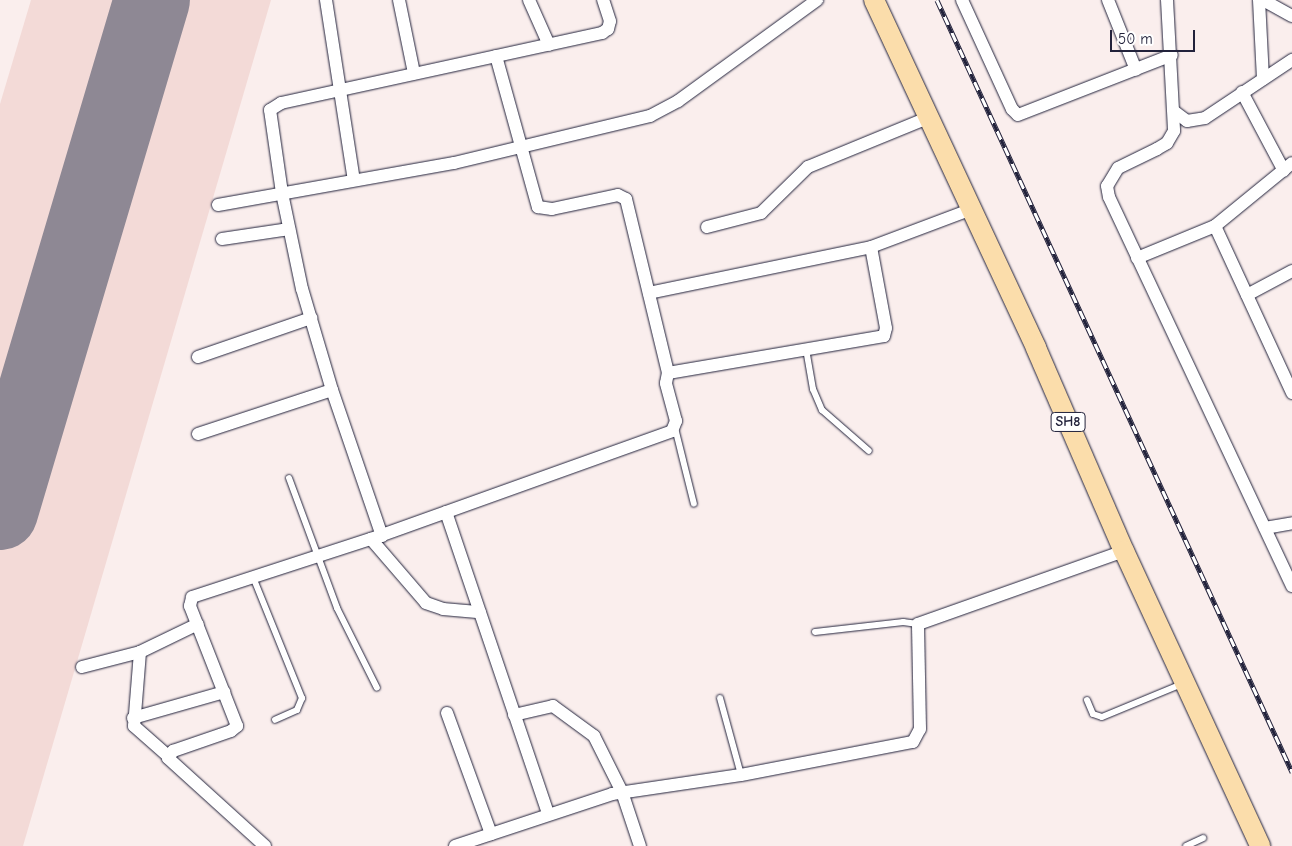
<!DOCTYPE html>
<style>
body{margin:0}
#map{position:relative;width:1292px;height:846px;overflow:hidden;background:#faeeed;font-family:"Comic Neue",sans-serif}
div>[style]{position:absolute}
.built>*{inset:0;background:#f3dad7}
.runway>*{height:76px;margin:-38px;padding:0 38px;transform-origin:38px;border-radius:38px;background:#8e8894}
.roads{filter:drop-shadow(0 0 1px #22223b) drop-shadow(0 0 1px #22223b)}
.service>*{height:6px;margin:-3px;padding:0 3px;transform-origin:3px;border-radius:3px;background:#fff}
.minor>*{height:12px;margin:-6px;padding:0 6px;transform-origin:6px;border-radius:6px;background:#fff}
.primary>*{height:20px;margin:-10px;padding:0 10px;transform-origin:10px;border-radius:10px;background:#fbddab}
.rail>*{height:5px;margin-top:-2.5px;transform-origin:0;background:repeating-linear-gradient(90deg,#fff 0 9px,#22223b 0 18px);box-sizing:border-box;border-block:1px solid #22223b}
span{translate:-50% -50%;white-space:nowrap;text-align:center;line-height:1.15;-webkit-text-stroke:4px #fff;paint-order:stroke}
.shield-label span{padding:1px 4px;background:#fff;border:1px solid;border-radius:4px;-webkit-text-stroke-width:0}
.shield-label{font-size:14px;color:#22223b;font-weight:700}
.scale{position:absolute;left:1110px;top:30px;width:85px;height:22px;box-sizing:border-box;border:2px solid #22223b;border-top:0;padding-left:6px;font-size:15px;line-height:18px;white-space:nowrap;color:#22223b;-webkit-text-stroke:4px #fff;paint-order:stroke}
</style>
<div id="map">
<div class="built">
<div style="clip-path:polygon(31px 0,271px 0,23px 846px,0 846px,0 104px)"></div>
</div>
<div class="runway">
<div style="left:0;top:512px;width:534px;rotate:-73.47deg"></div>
</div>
<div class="roads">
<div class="service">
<div style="left:806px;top:349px;width:41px;rotate:80.1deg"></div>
<div style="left:813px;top:389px;width:23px;rotate:67deg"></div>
<div style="left:822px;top:410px;width:62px;rotate:41.1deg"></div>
<div style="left:675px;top:428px;width:78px;rotate:76deg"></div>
<div style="left:289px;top:478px;width:139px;rotate:69.7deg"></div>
<div style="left:337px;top:608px;width:89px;rotate:63.4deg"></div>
<div style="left:253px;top:577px;width:131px;rotate:68deg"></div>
<div style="left:302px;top:698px;width:13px;rotate:113deg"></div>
<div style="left:297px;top:710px;width:24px;rotate:156deg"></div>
<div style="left:815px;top:632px;width:89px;rotate:-6.5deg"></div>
<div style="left:903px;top:622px;width:15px;rotate:8deg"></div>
<div style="left:720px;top:698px;width:80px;rotate:74.7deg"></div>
<div style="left:1087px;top:700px;width:15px;rotate:67deg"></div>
<div style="left:1093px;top:714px;width:9px;rotate:18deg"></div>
<div style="left:1102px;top:717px;width:87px;rotate:-22.4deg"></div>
<div style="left:1186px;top:846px;width:19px;rotate:-25deg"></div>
</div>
<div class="minor">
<div style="left:326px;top:0;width:182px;rotate:81.2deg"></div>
<div style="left:399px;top:0;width:75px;rotate:78.4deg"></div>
<div style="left:529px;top:0;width:49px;rotate:66deg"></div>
<div style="left:962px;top:0;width:120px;rotate:65.4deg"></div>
<div style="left:1012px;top:109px;width:8px;rotate:45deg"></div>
<div style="left:1018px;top:115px;width:165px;rotate:-21.3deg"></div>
<div style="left:1108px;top:0;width:75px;rotate:68.2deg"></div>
<div style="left:1167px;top:0;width:131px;rotate:86.9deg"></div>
<div style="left:1174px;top:131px;width:14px;rotate:120deg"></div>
<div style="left:1167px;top:143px;width:12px;rotate:149deg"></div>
<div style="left:1157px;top:149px;width:43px;rotate:154deg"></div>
<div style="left:1118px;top:168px;width:21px;rotate:121deg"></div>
<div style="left:1107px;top:186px;width:11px;rotate:80deg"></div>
<div style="left:1109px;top:197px;width:430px;rotate:64.8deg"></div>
<div style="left:1259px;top:0;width:79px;rotate:87.1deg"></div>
<div style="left:1263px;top:0;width:33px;rotate:29deg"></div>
<div style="left:496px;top:56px;width:157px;rotate:74.5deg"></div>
<div style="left:538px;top:207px;width:14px;rotate:8deg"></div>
<div style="left:552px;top:209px;width:67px;rotate:-12deg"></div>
<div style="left:618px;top:195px;width:9px;rotate:27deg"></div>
<div style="left:626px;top:199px;width:179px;rotate:76.4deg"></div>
<div style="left:1242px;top:92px;width:89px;rotate:62deg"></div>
<div style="left:1175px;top:112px;width:15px;rotate:37deg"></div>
<div style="left:1187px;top:121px;width:18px;rotate:-9deg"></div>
<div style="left:1205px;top:118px;width:105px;rotate:-33.7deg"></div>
<div style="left:218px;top:205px;width:240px;rotate:-10.1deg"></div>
<div style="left:454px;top:163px;width:202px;rotate:-13.5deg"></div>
<div style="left:650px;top:116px;width:32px;rotate:-28deg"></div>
<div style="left:678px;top:101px;width:172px;rotate:-36deg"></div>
<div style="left:1215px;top:226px;width:184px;rotate:65.2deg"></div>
<div style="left:707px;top:227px;width:56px;rotate:-14.5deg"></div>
<div style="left:761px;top:213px;width:66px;rotate:-44.4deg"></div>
<div style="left:808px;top:167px;width:132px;rotate:-22.3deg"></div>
<div style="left:222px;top:239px;width:68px;rotate:-8.5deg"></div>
<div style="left:1137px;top:258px;width:84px;rotate:-22.3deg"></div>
<div style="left:1215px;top:226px;width:99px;rotate:-39.3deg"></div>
<div style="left:649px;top:293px;width:227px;rotate:-11.7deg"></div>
<div style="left:1247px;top:295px;width:51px;rotate:-28.1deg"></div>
<div style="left:198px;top:357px;width:120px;rotate:-19deg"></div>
<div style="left:198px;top:434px;width:141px;rotate:-18.2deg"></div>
<div style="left:446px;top:512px;width:319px;rotate:71.3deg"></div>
<div style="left:1265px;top:528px;width:27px;rotate:-10deg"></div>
<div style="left:382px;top:536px;width:154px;rotate:-108.9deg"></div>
<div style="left:332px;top:390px;width:105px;rotate:-106.5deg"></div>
<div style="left:302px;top:289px;width:98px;rotate:-101.8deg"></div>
<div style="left:282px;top:193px;width:84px;rotate:-98.2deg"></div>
<div style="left:270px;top:110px;width:13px;rotate:-32deg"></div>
<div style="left:281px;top:103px;width:329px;rotate:-12.3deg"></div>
<div style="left:602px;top:33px;width:7px;rotate:-34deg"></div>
<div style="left:608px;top:29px;width:8px;rotate:-76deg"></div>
<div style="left:610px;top:21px;width:22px;rotate:-108deg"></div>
<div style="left:371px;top:539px;width:84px;rotate:49.3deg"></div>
<div style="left:426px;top:603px;width:18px;rotate:19deg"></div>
<div style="left:443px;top:609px;width:37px;rotate:5deg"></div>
<div style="left:140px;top:652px;width:74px;rotate:94.6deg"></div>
<div style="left:134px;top:726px;width:45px;rotate:41.4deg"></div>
<div style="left:82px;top:667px;width:60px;rotate:-14.5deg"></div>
<div style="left:140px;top:652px;width:64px;rotate:-25.8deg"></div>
<div style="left:447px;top:713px;width:129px;rotate:70deg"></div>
<div style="left:514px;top:715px;width:40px;rotate:-13deg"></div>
<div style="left:553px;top:706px;width:51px;rotate:36.2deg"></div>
<div style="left:594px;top:736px;width:63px;rotate:63.4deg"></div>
<div style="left:622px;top:792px;width:57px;rotate:71.6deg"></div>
<div style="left:133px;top:718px;width:95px;rotate:-15.9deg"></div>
<div style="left:265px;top:846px;width:131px;rotate:-137.8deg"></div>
<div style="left:168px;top:758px;width:9px;rotate:-54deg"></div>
<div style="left:173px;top:751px;width:61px;rotate:-19deg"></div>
<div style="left:231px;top:731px;width:8px;rotate:-40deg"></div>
<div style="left:237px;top:726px;width:129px;rotate:-111.4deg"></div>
<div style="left:190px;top:606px;width:9px;rotate:-77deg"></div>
<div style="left:192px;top:597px;width:188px;rotate:-18deg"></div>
<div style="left:371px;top:539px;width:320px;rotate:-19.7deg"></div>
<div style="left:672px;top:431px;width:11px;rotate:-68deg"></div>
<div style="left:676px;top:421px;width:39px;rotate:-105deg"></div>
<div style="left:666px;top:383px;width:10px;rotate:-79deg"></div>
<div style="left:668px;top:373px;width:219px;rotate:-9.7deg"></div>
<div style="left:884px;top:336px;width:8px;rotate:-76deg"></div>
<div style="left:886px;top:328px;width:82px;rotate:-100.5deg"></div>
<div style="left:871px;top:247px;width:108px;rotate:-20.6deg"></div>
<div style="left:455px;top:846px;width:165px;rotate:-18.3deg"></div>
<div style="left:612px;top:794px;width:130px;rotate:-8.4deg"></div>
<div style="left:741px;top:775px;width:175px;rotate:-10.9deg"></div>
<div style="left:913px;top:742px;width:15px;rotate:-62deg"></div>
<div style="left:920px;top:729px;width:105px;rotate:-91.1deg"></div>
<div style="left:918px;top:624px;width:219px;rotate:-19.5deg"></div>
</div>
<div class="primary">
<div style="left:874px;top:0;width:384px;rotate:65deg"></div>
<div style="left:1036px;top:348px;width:221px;rotate:66.6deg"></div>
<div style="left:1124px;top:551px;width:325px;rotate:65.2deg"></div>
</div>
</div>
<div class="rail">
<div style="left:937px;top:0;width:850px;rotate:65.3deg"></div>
</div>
<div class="shield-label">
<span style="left:1068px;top:422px">SH8</span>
</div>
<div class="scale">50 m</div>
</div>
